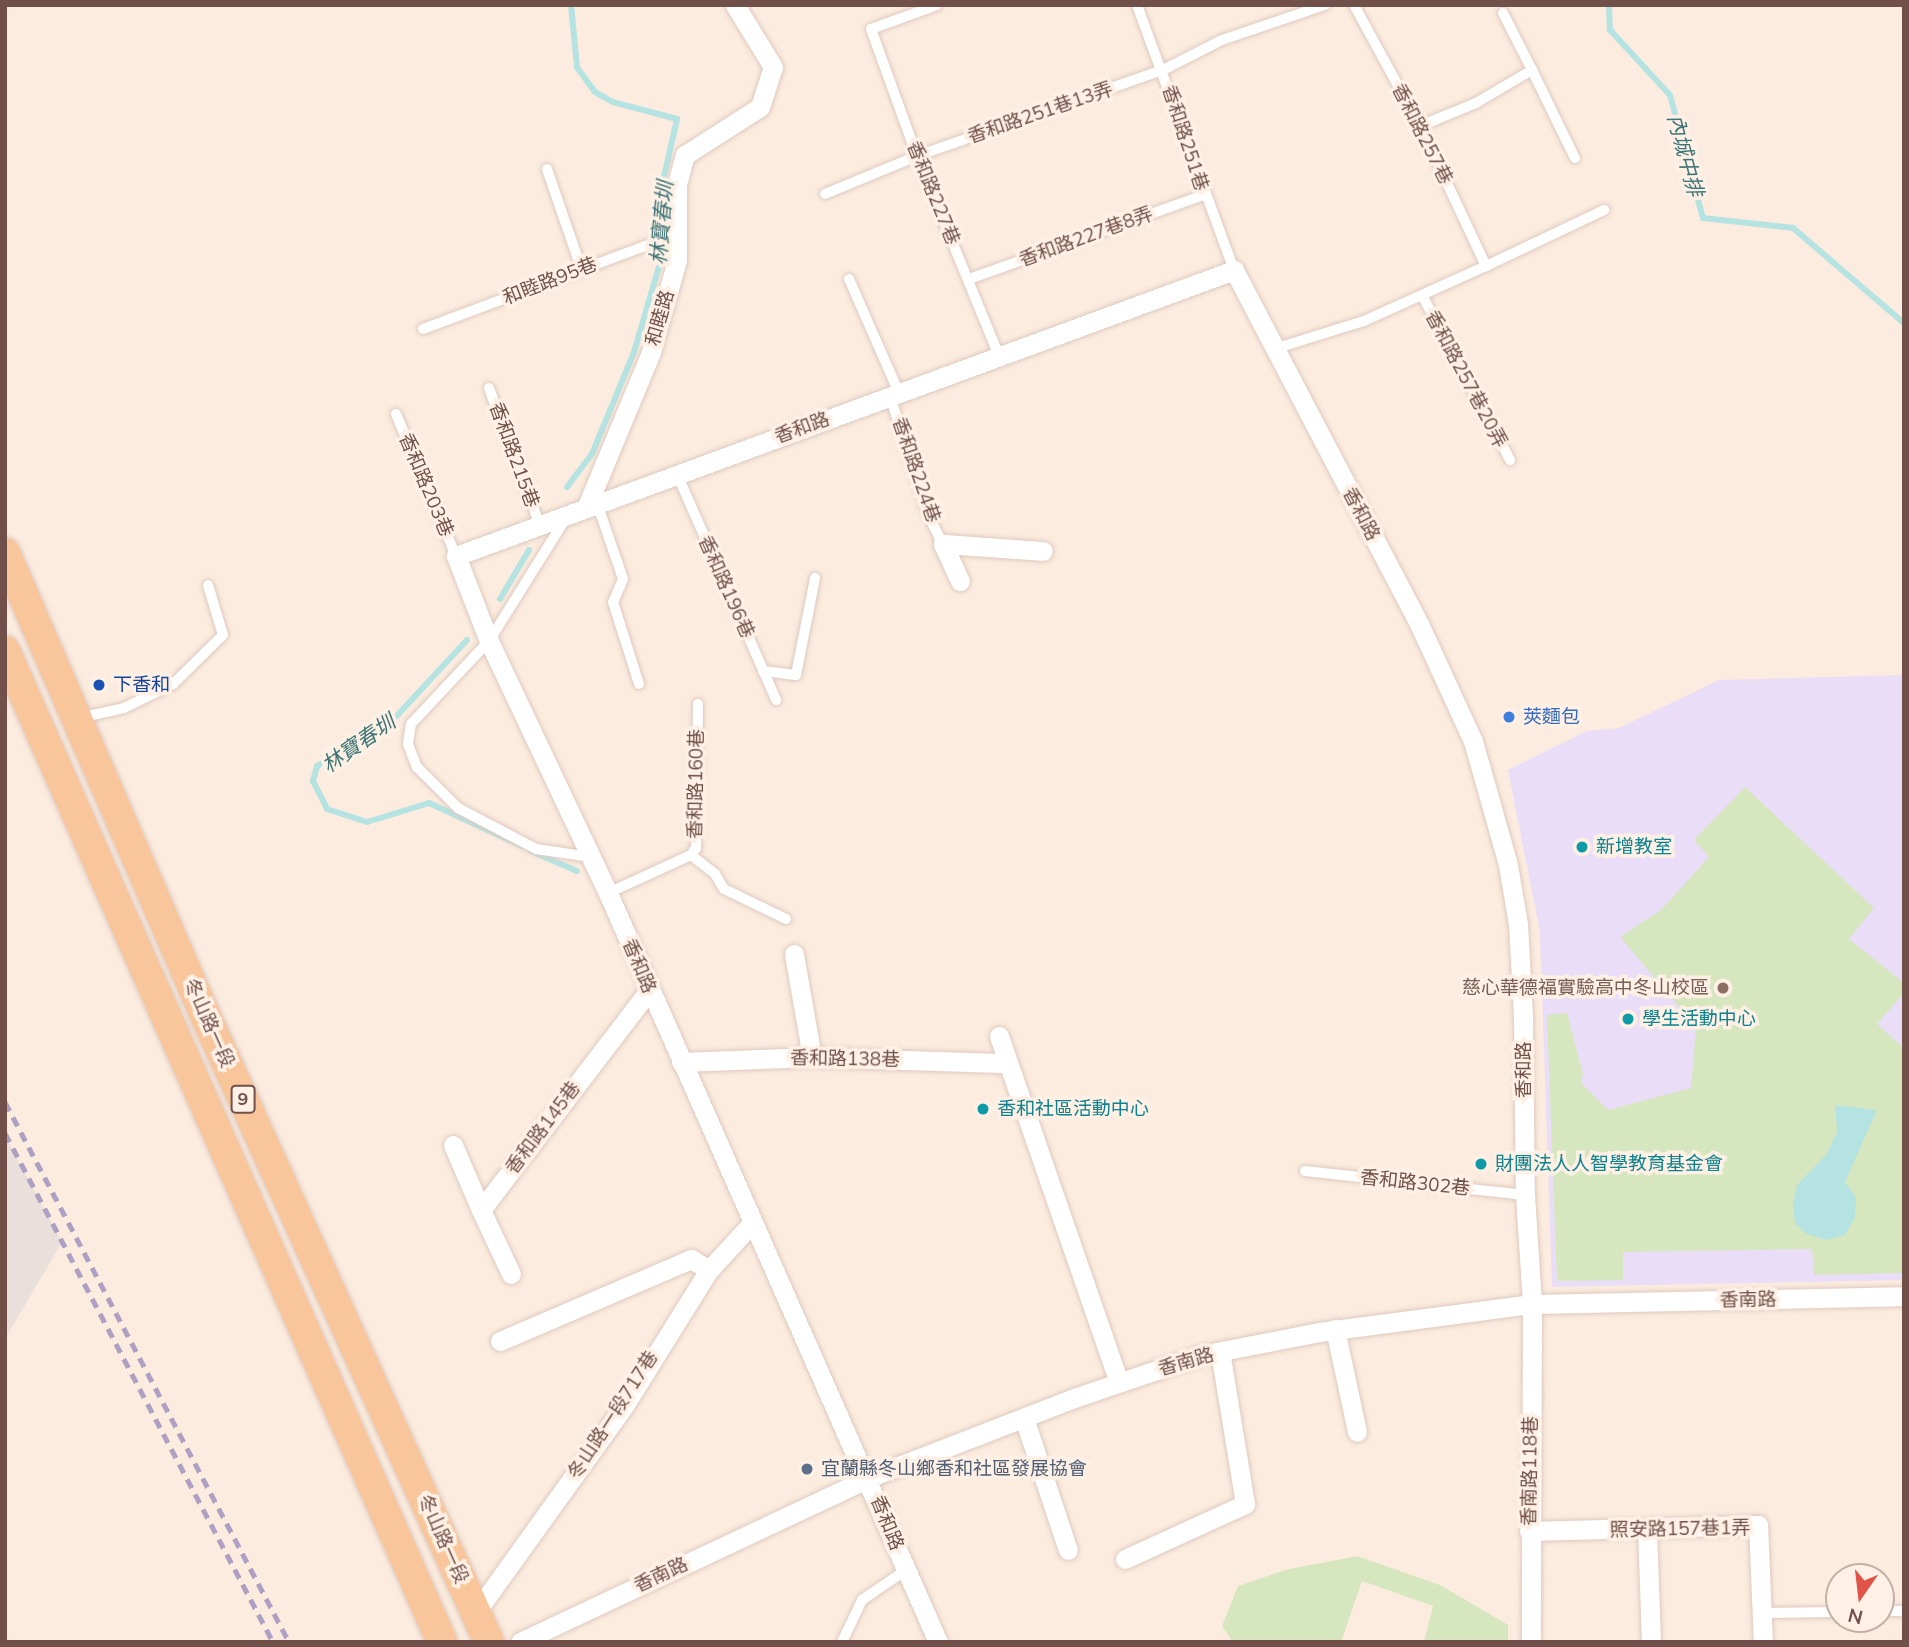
<!DOCTYPE html>
<meta charset="utf-8">
<style>
body{margin:0}
#map{position:relative;width:1909px;height:1647px;overflow:hidden;background:#fbecdf;font-family:Mulish,"Noto Sans TC",sans-serif}
div>[style]{position:absolute}
.industrial>*{inset:0;background:#e9e0db}
.education>*{inset:0;background:#e9ddf7}
.green>*{inset:0;background:#d6e7bf}
.water>*{inset:0;background:#b5e3e2}
.stream>*{height:6px;margin:-3px;padding:0 3px;transform-origin:3px;border-radius:3px;background:#b5e3e2}
.roads{filter:drop-shadow(0 0 2px #e0c9bf) drop-shadow(0 0 2px #e0c9bf)}
.lane>*{height:10px;margin:-5px;padding:0 5px;transform-origin:5px;border-radius:5px;background:#fff}
.street>*{height:19px;margin:-9.5px;padding:0 9.5px;transform-origin:9.5px;border-radius:9.5px;background:#fff}
.primary>*{height:30px;margin:-15px;padding:0 15px;transform-origin:15px;border-radius:15px;background:#f8c69a}
.rail>*{height:5px;margin-top:-2.5px;transform-origin:0;background:repeating-linear-gradient(90deg,#ada0c2 0 10px,transparent 0 17px)}
.dots>*{width:19px;height:19px;translate:-50% -50%;box-sizing:border-box;border:4px solid #fef0e5;border-radius:50%}
span{translate:-50% -50%;white-space:nowrap;text-align:center;line-height:1.15;-webkit-text-stroke:7px #fef0e5;paint-order:stroke}
.shield-label span{padding:2px 5px;background:#fef0e5;border:2px solid;border-radius:5px;-webkit-text-stroke-width:0}
.shield-label{font-size:18px;color:#705048;font-weight:700}
.street-label{font-size:19px;color:#705048}
.transit-label{font-size:19px;color:#164399}
.left{translate:0 -50%;text-align:left}
.shop-label{font-size:19px;color:#366cbe}
.culture-label{font-size:19px;color:#0d838f}
.education-label{font-size:19px;color:#785e54}
.right{translate:-100% -50%;text-align:right}
.service-label{font-size:19px;color:#4e5e75}
.water-label{font-size:21px;color:#3d7576;font-style:italic}
.frame{position:absolute;inset:0;border:7px solid #705048;pointer-events:none}
.north{position:absolute;left:1825px;top:1563px;width:70px;height:70px;box-sizing:border-box;background:#fef0e5;border:2px solid #c5b0a6;border-radius:50%;rotate:194deg;font-size:19px;font-weight:700;line-height:28px;text-align:center;color:#705048}
.north::after{content:'';display:block;margin:auto;width:24px;height:32px;background:#e15248;clip-path:polygon(50% 0,100% 100%,50% 72%,0 100%)}
</style>
<div id="map">
<div class="industrial">
<div style="clip-path:polygon(5px 1136px,62px 1242px,5px 1339px)"></div>
</div>
<div class="education">
<div style="clip-path:polygon(1904px 675px,1904px 1280px,1552px 1287px,1540px 932px,1508px 770px,1587px 731px,1619px 728px,1719px 680px)"></div>
</div>
<div class="green">
<div style="clip-path:polygon(1745px 787px,1874px 908px,1849px 939px,1904px 983px,1904px 993px,1877px 1024px,1904px 1048px,1904px 1273px,1814px 1275px,1812px 1249px,1623px 1252px,1623px 1280px,1557px 1281px,1547px 1015px,1567px 1013px,1583px 1074px,1581px 1083px,1608px 1110px,1691px 1088px,1696px 1027px,1620px 937px,1661px 910px,1709px 857px,1694px 840px)"></div>
<div style="clip-path:polygon(1357px 1556px,1440px 1585px,1508px 1625px,1508px 1642px,1424px 1642px,1433px 1606px,1362px 1581px,1341px 1642px,1233px 1642px,1222px 1626px,1238px 1586px,1285px 1570px)"></div>
</div>
<div class="water">
<div style="clip-path:polygon(1835px 1105px,1877px 1110px,1845px 1182px,1856px 1197px,1855px 1217px,1845px 1235px,1827px 1240px,1807px 1234px,1795px 1224px,1793px 1204px,1797px 1185px,1826px 1155px,1837px 1132px)"></div>
</div>
<div class="stream">
<div style="left:1609px;top:5px;width:25px;rotate:88deg"></div>
<div style="left:1610px;top:30px;width:88px;rotate:47.3deg"></div>
<div style="left:1670px;top:95px;width:127px;rotate:75deg"></div>
<div style="left:1703px;top:218px;width:91px;rotate:6.3deg"></div>
<div style="left:1793px;top:228px;width:146px;rotate:40.6deg"></div>
<div style="left:567px;top:487px;width:41px;rotate:-52.9deg"></div>
<div style="left:592px;top:454px;width:110px;rotate:-67.6deg"></div>
<div style="left:634px;top:352px;width:93px;rotate:-73.7deg"></div>
<div style="left:660px;top:263px;width:64px;rotate:-90.9deg"></div>
<div style="left:659px;top:199px;width:82px;rotate:-77.3deg"></div>
<div style="left:677px;top:119px;width:66px;rotate:-165.1deg"></div>
<div style="left:613px;top:102px;width:21px;rotate:-151deg"></div>
<div style="left:595px;top:92px;width:31px;rotate:-126deg"></div>
<div style="left:577px;top:67px;width:62px;rotate:-95.5deg"></div>
<div style="left:500px;top:599px;width:57px;rotate:-59.4deg"></div>
<div style="left:467px;top:640px;width:109px;rotate:132.8deg"></div>
<div style="left:393px;top:720px;width:89px;rotate:148.8deg"></div>
<div style="left:317px;top:766px;width:16px;rotate:105deg"></div>
<div style="left:313px;top:781px;width:31px;rotate:63deg"></div>
<div style="left:327px;top:809px;width:42px;rotate:18deg"></div>
<div style="left:367px;top:822px;width:65px;rotate:-17deg"></div>
<div style="left:429px;top:803px;width:102px;rotate:24.8deg"></div>
<div style="left:531px;top:851px;width:50px;rotate:23.5deg"></div>
</div>
<div class="roads">
<div class="lane">
<div style="left:937px;top:5px;width:70px;rotate:160deg"></div>
<div style="left:871px;top:29px;width:135px;rotate:70.1deg"></div>
<div style="left:917px;top:156px;width:216px;rotate:67.7deg"></div>
<div style="left:1137px;top:5px;width:282px;rotate:69.9deg"></div>
<div style="left:1503px;top:13px;width:64px;rotate:63deg"></div>
<div style="left:1420px;top:126px;width:61px;rotate:-22.3deg"></div>
<div style="left:1476px;top:103px;width:65px;rotate:-30.5deg"></div>
<div style="left:1532px;top:70px;width:98px;rotate:64deg"></div>
<div style="left:547px;top:169px;width:105px;rotate:71deg"></div>
<div style="left:825px;top:194px;width:100px;rotate:-22.4deg"></div>
<div style="left:917px;top:156px;width:261px;rotate:-19.3deg"></div>
<div style="left:1163px;top:70px;width:66px;rotate:-27deg"></div>
<div style="left:1222px;top:40px;width:109px;rotate:-18.8deg"></div>
<div style="left:1486px;top:266px;width:131px;rotate:-25.4deg"></div>
<div style="left:849px;top:279px;width:124px;rotate:66.3deg"></div>
<div style="left:969px;top:279px;width:249px;rotate:-19.7deg"></div>
<div style="left:1423px;top:297px;width:185px;rotate:61.9deg"></div>
<div style="left:423px;top:329px;width:271px;rotate:-20.5deg"></div>
<div style="left:1274px;top:349px;width:94px;rotate:-17.3deg"></div>
<div style="left:1364px;top:321px;width:134px;rotate:-24.3deg"></div>
<div style="left:1486px;top:266px;width:155px;rotate:-115.2deg"></div>
<div style="left:1420px;top:126px;width:138px;rotate:-118.6deg"></div>
<div style="left:489px;top:388px;width:144px;rotate:69.7deg"></div>
<div style="left:890px;top:396px;width:125px;rotate:72.3deg"></div>
<div style="left:928px;top:515px;width:33px;rotate:63deg"></div>
<div style="left:396px;top:414px;width:154px;rotate:67.1deg"></div>
<div style="left:677px;top:474px;width:247px;rotate:66.3deg"></div>
<div style="left:597px;top:503px;width:80px;rotate:71.1deg"></div>
<div style="left:623px;top:579px;width:25px;rotate:113deg"></div>
<div style="left:613px;top:602px;width:86px;rotate:72.4deg"></div>
<div style="left:566px;top:518px;width:145px;rotate:122deg"></div>
<div style="left:489px;top:641px;width:114px;rotate:133.2deg"></div>
<div style="left:411px;top:724px;width:20px;rotate:99deg"></div>
<div style="left:408px;top:744px;width:25px;rotate:69deg"></div>
<div style="left:417px;top:767px;width:58px;rotate:45deg"></div>
<div style="left:458px;top:808px;width:88px;rotate:27.7deg"></div>
<div style="left:536px;top:849px;width:56px;rotate:8.3deg"></div>
<div style="left:763px;top:671px;width:33px;rotate:7deg"></div>
<div style="left:796px;top:675px;width:99px;rotate:-78.9deg"></div>
<div style="left:79px;top:718px;width:46px;rotate:-12.5deg"></div>
<div style="left:124px;top:708px;width:55px;rotate:-26.1deg"></div>
<div style="left:173px;top:684px;width:70px;rotate:-44.4deg"></div>
<div style="left:223px;top:635px;width:52px;rotate:-106.7deg"></div>
<div style="left:691px;top:855px;width:31px;rotate:38deg"></div>
<div style="left:715px;top:874px;width:17px;rotate:59deg"></div>
<div style="left:724px;top:889px;width:69px;rotate:25.8deg"></div>
<div style="left:608px;top:893px;width:91px;rotate:-24.6deg"></div>
<div style="left:691px;top:855px;width:9px;rotate:-54deg"></div>
<div style="left:696px;top:848px;width:144px;rotate:-89.2deg"></div>
<div style="left:1305px;top:1171px;width:221px;rotate:6.2deg"></div>
<div style="left:1881px;top:1611px;width:23px"></div>
<div style="left:1762px;top:1613px;width:77px;rotate:-0.7deg"></div>
<div style="left:842px;top:1642px;width:47px;rotate:-64.5deg"></div>
<div style="left:862px;top:1600px;width:53px;rotate:-34.3deg"></div>
</div>
<div class="street">
<div style="left:587px;top:506px;width:167px;rotate:-67.4deg"></div>
<div style="left:651px;top:352px;width:96px;rotate:-74.2deg"></div>
<div style="left:677px;top:260px;width:76px;rotate:-90deg"></div>
<div style="left:677px;top:184px;width:30px;rotate:-75deg"></div>
<div style="left:685px;top:155px;width:89px;rotate:-32.6deg"></div>
<div style="left:760px;top:107px;width:42px;rotate:-72deg"></div>
<div style="left:773px;top:67px;width:73px;rotate:-121.5deg"></div>
<div style="left:960px;top:581px;width:41px;rotate:-114.7deg"></div>
<div style="left:943px;top:544px;width:100px;rotate:4deg"></div>
<div style="left:794px;top:954px;width:105px;rotate:80.1deg"></div>
<div style="left:999px;top:1036px;width:366px;rotate:70.9deg"></div>
<div style="left:681px;top:1062px;width:131px;rotate:-2.2deg"></div>
<div style="left:812px;top:1057px;width:196px;rotate:1.8deg"></div>
<div style="left:453px;top:1145px;width:71px;rotate:66.7deg"></div>
<div style="left:511px;top:1274px;width:71px;rotate:-115.1deg"></div>
<div style="left:481px;top:1210px;width:277px;rotate:-52.6deg"></div>
<div style="left:1335px;top:1329px;width:105px;rotate:77.9deg"></div>
<div style="left:500px;top:1341px;width:208px;rotate:-23.2deg"></div>
<div style="left:691px;top:1259px;width:21px;rotate:31deg"></div>
<div style="left:1024px;top:1418px;width:139px;rotate:71.6deg"></div>
<div style="left:1647px;top:1528px;width:114px;rotate:88deg"></div>
<div style="left:1529px;top:1531px;width:229px;rotate:-1.5deg"></div>
<div style="left:1758px;top:1525px;width:117px;rotate:87.6deg"></div>
<div style="left:1125px;top:1559px;width:132px;rotate:-24.6deg"></div>
<div style="left:1245px;top:1504px;width:154px;rotate:-99.3deg"></div>
<div style="left:476px;top:1612px;width:254px;rotate:-54.3deg"></div>
<div style="left:624px;top:1406px;width:160px;rotate:-58deg"></div>
<div style="left:709px;top:1270px;width:65px;rotate:-47.5deg"></div>
<div style="left:520px;top:1642px;width:385px;rotate:-25.2deg"></div>
<div style="left:868px;top:1478px;width:221px;rotate:-21.2deg"></div>
<div style="left:1074px;top:1398px;width:134px;rotate:-18.7deg"></div>
<div style="left:1201px;top:1355px;width:120px;rotate:-11deg"></div>
<div style="left:1319px;top:1332px;width:215px;rotate:-7.5deg"></div>
<div style="left:1532px;top:1304px;width:372px;rotate:-1.2deg"></div>
<div style="left:938px;top:1642px;width:818px;rotate:-113.78deg"></div>
<div style="left:608px;top:893px;width:279px;rotate:-115.3deg"></div>
<div style="left:489px;top:641px;width:91px;rotate:-111.2deg"></div>
<div style="left:456px;top:556px;width:829px;rotate:-20.18deg"></div>
<div style="left:1234px;top:270px;width:402px;rotate:62.4deg"></div>
<div style="left:1420px;top:626px;width:127px;rotate:65.3deg"></div>
<div style="left:1473px;top:741px;width:129px;rotate:74.2deg"></div>
<div style="left:1508px;top:865px;width:60px;rotate:80.4deg"></div>
<div style="left:1518px;top:924px;width:93px;rotate:86.9deg"></div>
<div style="left:1523px;top:1017px;width:178px;rotate:89.4deg"></div>
<div style="left:1525px;top:1195px;width:109px;rotate:86.3deg"></div>
<div style="left:1532px;top:1304px;width:338px;rotate:90.2deg"></div>
</div>
<div class="primary">
<div style="left:5px;top:553px;width:503px;rotate:66.59deg"></div>
<div style="left:205px;top:1015px;width:688px;rotate:65.63deg"></div>
<div style="left:5px;top:651px;width:1083px;rotate:66.2deg"></div>
</div>
</div>
<div class="rail">
<div style="left:5px;top:1102px;width:610px;rotate:62.26deg"></div>
<div style="left:5px;top:1133px;width:575px;rotate:62.23deg"></div>
</div>
<div class="dots">
<div style="left:99px;top:685px;background:#1a4fb4"></div>
<div style="left:1509px;top:717px;background:#3f7fe0"></div>
<div style="left:1582px;top:847px;background:#0f9aa8"></div>
<div style="left:1723px;top:988px;background:#8d6e63"></div>
<div style="left:1628px;top:1019px;background:#0f9aa8"></div>
<div style="left:983px;top:1109px;background:#0f9aa8"></div>
<div style="left:1481px;top:1164px;background:#0f9aa8"></div>
<div style="left:807px;top:1469px;background:#5c6f8a"></div>
</div>
<div class="shield-label">
<span style="left:243px;top:1099px">9</span>
</div>
<div class="street-label">
<span style="left:1040px;top:113px;rotate:-19deg">香和路251巷13弄</span>
<span style="left:1422px;top:134px;rotate:63deg">香和路257巷</span>
<span style="left:1185px;top:138px;rotate:72deg">香和路251巷</span>
<span style="left:933px;top:193px;rotate:68deg">香和路227巷</span>
<span style="left:1086px;top:237px;rotate:-20deg">香和路227巷8弄</span>
<span style="left:550px;top:281px;rotate:-21deg">和睦路95巷</span>
<span style="left:660px;top:318px;rotate:-74deg">和睦路</span>
<span style="left:1466px;top:379px;rotate:62deg">香和路257巷20弄</span>
<span style="left:802px;top:428px;rotate:-20deg">香和路</span>
<span style="left:514px;top:455px;rotate:70deg">香和路215巷</span>
<span style="left:916px;top:470px;rotate:71deg">香和路224巷</span>
<span style="left:426px;top:485px;rotate:67deg">香和路203巷</span>
<span style="left:1361px;top:514px;rotate:62deg">香和路</span>
<span style="left:726px;top:587px;rotate:66deg">香和路196巷</span>
<span style="left:696px;top:784px;rotate:-89deg">香和路160巷</span>
<span style="left:639px;top:966px;rotate:67deg">香和路</span>
<span style="left:209px;top:1023px;rotate:66deg">冬山路一段</span>
<span style="left:845px;top:1059px;rotate:1deg">香和路138巷</span>
<span style="left:1524px;top:1070px;rotate:-90deg">香和路</span>
<span style="left:543px;top:1128px;rotate:-53deg">香和路145巷</span>
<span style="left:1415px;top:1183px;rotate:6deg">香和路302巷</span>
<span style="left:1748px;top:1300px;rotate:-1deg">香南路</span>
<span style="left:1186px;top:1362px;rotate:-16deg">香南路</span>
<span style="left:613px;top:1415px;rotate:-57deg">冬山路一段717巷</span>
<span style="left:1530px;top:1471px;rotate:-89deg">香南路118巷</span>
<span style="left:887px;top:1523px;rotate:68deg">香和路</span>
<span style="left:1680px;top:1529px;rotate:-1deg">照安路157巷1弄</span>
<span style="left:443px;top:1539px;rotate:66deg">冬山路一段</span>
<span style="left:661px;top:1575px;rotate:-25deg">香南路</span>
</div>
<div class="transit-label">
<span class="left" style="left:113px;top:685px">下香和</span>
</div>
<div class="shop-label">
<span class="left" style="left:1523px;top:717px">莢麵包</span>
</div>
<div class="culture-label">
<span class="left" style="left:1596px;top:847px">新增教室</span>
<span class="left" style="left:1642px;top:1019px">學生活動中心</span>
<span class="left" style="left:997px;top:1109px">香和社區活動中心</span>
<span class="left" style="left:1495px;top:1164px">財團法人人智學教育基金會</span>
</div>
<div class="education-label">
<span class="right" style="left:1709px;top:988px">慈心華德福實驗高中冬山校區</span>
</div>
<div class="service-label">
<span class="left" style="left:821px;top:1469px">宜蘭縣冬山鄉香和社區發展協會</span>
</div>
<div class="water-label">
<span style="left:1686px;top:155px;rotate:75deg">內城中排</span>
<span style="left:661px;top:223px;rotate:-85deg">林寶春圳</span>
<span style="left:358px;top:743px;rotate:-35deg">林寶春圳</span>
</div>
<div class="frame"></div>
<div class="north">N</div>
</div>
